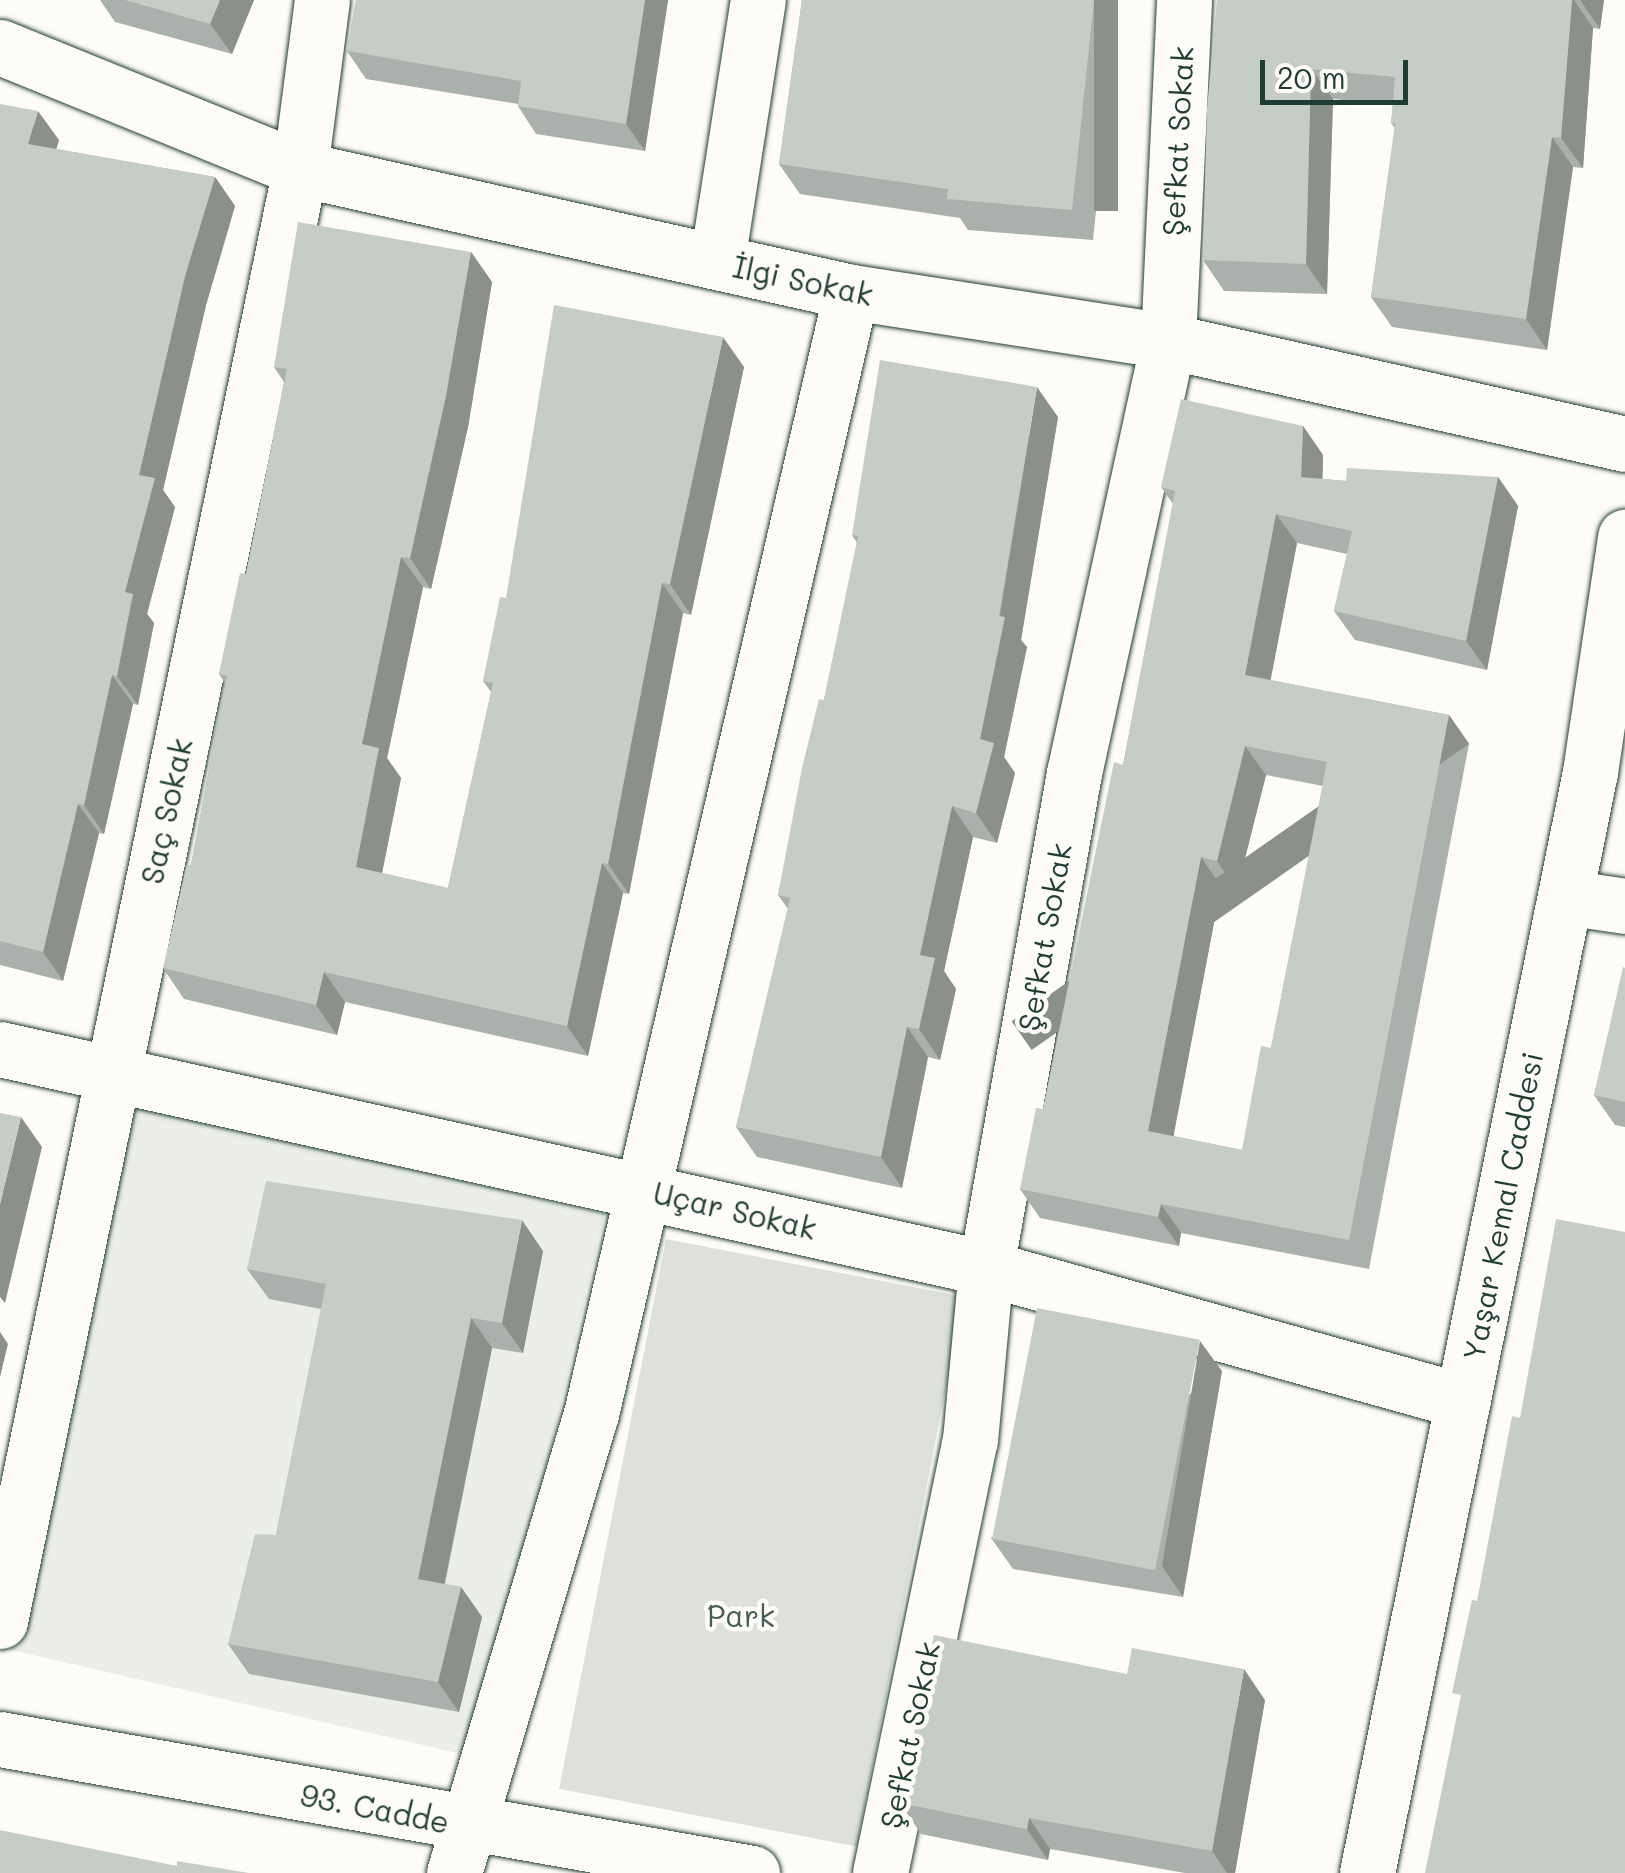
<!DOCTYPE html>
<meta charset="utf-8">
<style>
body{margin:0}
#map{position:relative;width:1625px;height:1873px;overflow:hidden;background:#fdfcf7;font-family:Mali,sans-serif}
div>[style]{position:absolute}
.built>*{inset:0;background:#eceee9;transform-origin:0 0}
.green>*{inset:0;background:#dde0db;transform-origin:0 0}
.roads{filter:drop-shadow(0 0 2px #1f3d34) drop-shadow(0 0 2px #1f3d34)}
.minor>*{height:55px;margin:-27.5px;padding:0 27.5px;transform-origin:27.5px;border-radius:27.5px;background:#fdfcf7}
.major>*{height:55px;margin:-27.5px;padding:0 27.5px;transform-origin:27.5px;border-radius:27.5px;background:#fdfcf7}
.wall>*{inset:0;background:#aab0ab}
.shaded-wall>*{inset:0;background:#8b908b;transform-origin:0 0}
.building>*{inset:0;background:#c6cdc7;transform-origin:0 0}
span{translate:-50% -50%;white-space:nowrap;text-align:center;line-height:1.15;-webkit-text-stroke:9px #fdfcf7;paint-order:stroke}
.street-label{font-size:30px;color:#1f3d34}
.park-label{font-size:30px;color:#455e55}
.scale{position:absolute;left:1260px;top:60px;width:148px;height:45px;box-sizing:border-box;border:5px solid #1f3d34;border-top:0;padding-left:12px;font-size:30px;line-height:35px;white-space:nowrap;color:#1f3d34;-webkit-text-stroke:8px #fdfcf7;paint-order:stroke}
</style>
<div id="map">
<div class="built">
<div style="left:136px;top:1106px;width:481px;height:558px;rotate:13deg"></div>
</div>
<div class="green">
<div style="left:666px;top:1239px;width:303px;height:560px;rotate:11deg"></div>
</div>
<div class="roads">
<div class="minor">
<div style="left:0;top:47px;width:324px;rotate:22.1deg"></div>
<div style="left:300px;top:169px;width:565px;rotate:12.58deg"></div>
<div style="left:851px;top:292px;width:321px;rotate:8.8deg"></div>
<div style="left:1168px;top:341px;width:468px;rotate:12.7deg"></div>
<div style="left:717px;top:261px;width:264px;rotate:-81.1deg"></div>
<div style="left:1565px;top:897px;width:61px;rotate:8.5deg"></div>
<div style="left:0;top:1049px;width:1010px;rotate:12.52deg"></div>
<div style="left:986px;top:1268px;width:495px;rotate:15.6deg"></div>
<div style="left:0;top:1621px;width:1483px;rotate:-78.33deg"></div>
<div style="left:300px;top:169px;width:170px;rotate:-82.6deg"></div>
<div style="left:454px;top:1873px;width:479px;rotate:-73.4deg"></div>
<div style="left:591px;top:1414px;width:1152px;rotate:-76.95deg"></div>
<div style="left:880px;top:1873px;width:442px;rotate:-78.3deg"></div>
<div style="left:970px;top:1440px;width:173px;rotate:-84.7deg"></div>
<div style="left:986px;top:1268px;width:503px;rotate:-79.92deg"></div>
<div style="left:1074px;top:773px;width:442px;rotate:-77.7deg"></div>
<div style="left:1168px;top:341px;width:341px;rotate:-87.3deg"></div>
<div style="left:1367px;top:1873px;width:1123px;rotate:-78.55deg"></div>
<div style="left:1590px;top:772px;width:238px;rotate:-81.5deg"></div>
</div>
<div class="major">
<div style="left:0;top:1739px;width:764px;rotate:10.1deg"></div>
</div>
</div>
<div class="wall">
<div style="clip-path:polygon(100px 0,254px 0,232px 54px,115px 22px)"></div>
<div style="clip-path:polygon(356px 0,668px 0,645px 151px,536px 134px,518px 106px,518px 104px,366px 79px,347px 51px)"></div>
<div style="clip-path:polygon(802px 0,1118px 0,1093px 240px,968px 230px,960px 218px,800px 194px,779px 164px)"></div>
<div style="clip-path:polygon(1217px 0,1604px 0,1600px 29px,1593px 28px,1583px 168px,1573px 167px,1547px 350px,1392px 327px,1371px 297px,1395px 128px,1391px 123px,1393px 105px,1333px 99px,1327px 294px,1224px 291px,1203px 260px)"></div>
<div style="clip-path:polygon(0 104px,59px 140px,56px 149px,215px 177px,235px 206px,206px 305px,163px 490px,175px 507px,147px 614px,154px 623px,138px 705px,133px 704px,104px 834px,99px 833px,63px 981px,0 965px)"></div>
<div style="clip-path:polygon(471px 252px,492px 282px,468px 427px,431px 589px,423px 587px,387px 758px,401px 778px,382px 873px,448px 888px,491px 692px,483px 681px,506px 598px,744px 367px,691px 615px,683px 613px,629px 894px,623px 893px,588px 1056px,345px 1002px,337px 1035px,184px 999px,163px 968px,191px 865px,225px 683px,219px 674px,246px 574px,284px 382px,274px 367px)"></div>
<div style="clip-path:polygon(1058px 417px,1021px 640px,1027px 647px,1004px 757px,1015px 773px,997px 843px,973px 837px,944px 971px,956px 989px,940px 1060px,928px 1057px,902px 1188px,757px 1157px,736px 1127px,788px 909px,778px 895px,824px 700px,857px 543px,852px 535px)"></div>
<div style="clip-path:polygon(evenodd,1303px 426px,1323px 455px,1322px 479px,1346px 481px,1498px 477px,1518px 506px,1487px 670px,1355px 640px,1334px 611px,1347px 554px,1297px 543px,1270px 680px,1449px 715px,1469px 744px,1369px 1269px,1181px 1233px,1179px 1246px,1040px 1218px,1020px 1189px,1043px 1109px,1123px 765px,1173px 504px,1161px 487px,1303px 426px,1266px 775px,1323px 786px,1271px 1048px,1242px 1150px,1173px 1136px,1221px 886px,1237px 890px,1266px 775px)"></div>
<div style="clip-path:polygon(1625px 968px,1625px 1127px,1615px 1125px,1594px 1095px)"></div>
<div style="clip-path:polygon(543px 1251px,523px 1353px,492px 1348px,445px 1584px,461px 1587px,482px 1617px,459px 1712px,249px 1674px,228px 1644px,276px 1535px,321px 1309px,269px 1299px,247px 1269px)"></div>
<div style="clip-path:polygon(1222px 1371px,1183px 1597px,1013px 1569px,991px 1538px)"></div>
<div style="clip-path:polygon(1265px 1700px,1235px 1873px,1185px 1873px,1050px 1849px,1048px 1860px,921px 1834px,900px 1803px)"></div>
</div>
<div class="shaded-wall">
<div style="clip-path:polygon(220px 0,254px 0,232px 54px,210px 24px)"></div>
<div style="clip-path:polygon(645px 0,668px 0,645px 151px,626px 124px)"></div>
<div style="left:1094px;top:0;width:24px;height:211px"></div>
<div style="clip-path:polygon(1572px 0,1574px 0,1593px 28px,1583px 168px,1561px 138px)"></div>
<div style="clip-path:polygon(1580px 0,1604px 0,1600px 29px)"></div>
<div style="clip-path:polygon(1311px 69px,1333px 99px,1327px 294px,1306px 264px)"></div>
<div style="clip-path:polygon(38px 111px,59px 140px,49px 173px,28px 144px)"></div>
<div style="clip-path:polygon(1552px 137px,1573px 167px,1547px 350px,1526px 319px)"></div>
<div style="clip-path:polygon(215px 177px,235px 206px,206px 305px,163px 490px,175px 507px,147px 614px,154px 623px,138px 705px,117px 676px,125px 592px,139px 475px,185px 276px)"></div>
<div style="clip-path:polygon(471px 252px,492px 282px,468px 427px,431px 589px,410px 558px)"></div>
<div style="clip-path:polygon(723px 337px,744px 367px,691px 615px,670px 584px)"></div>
<div style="clip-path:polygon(1037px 387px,1058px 417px,1021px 640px,1027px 647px,1004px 757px,1015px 773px,997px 843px,976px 813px,980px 739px)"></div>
<div style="clip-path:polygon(1303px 426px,1323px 455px,1322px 506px,1301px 477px)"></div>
<div style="clip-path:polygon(1498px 477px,1518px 506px,1487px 670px,1466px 641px)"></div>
<div style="clip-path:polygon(1276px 514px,1297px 543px,1266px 704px,1245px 675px)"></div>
<div style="clip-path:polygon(401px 557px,423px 587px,387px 758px,401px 778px,377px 898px,356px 867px,362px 744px)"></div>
<div style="clip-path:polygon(662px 583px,683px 613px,629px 894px,608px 864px)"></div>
<div style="clip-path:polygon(112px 675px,133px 704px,104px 834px,84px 805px)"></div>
<div style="left:1449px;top:715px;width:35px;height:534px;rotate:55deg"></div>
<div style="clip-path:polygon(1245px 746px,1266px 775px,1237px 890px,1217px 861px)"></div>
<div style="clip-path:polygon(78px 804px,99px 833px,63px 981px,43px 952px)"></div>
<div style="clip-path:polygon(952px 806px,973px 837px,944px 971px,956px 989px,940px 1060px,919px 1029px,920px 955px)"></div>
<div style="clip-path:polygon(1201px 857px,1221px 886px,1169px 1160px,1148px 1131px)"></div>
<div style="clip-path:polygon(602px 863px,623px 893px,588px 1056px,567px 1026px)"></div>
<div style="clip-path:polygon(324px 972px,345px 1002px,337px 1035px,316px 1005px)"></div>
<div style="clip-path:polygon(907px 1027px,928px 1057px,902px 1188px,881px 1157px)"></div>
<div style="clip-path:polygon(21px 1117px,42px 1147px,5px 1303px,0 1297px,0 1204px)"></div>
<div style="clip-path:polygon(1161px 1204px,1181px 1233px,1179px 1246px,1158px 1217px)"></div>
<div style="clip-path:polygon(522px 1220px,543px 1251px,523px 1353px,502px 1323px)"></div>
<div style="clip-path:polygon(471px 1318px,492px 1348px,439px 1610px,418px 1579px)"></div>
<div style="clip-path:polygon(0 1332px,8px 1344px,0 1377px)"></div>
<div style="clip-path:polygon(1200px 1341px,1222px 1371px,1183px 1597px,1162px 1566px)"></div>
<div style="clip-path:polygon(461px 1587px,482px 1617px,459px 1712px,438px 1682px)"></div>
<div style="clip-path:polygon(1244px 1669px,1265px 1700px,1235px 1873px,1227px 1873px,1212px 1851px)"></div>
<div style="clip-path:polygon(1029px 1818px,1050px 1849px,1048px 1860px,1027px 1829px)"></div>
</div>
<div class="building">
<div style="clip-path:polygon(125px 0,220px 0,210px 24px)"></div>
<div style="clip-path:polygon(356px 0,645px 0,626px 124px,518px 106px,521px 81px,347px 51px)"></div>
<div style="clip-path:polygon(802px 0,1094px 0,1072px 210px,947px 199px,948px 189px,779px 164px)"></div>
<div style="clip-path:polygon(1217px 0,1572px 0,1561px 138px,1552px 137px,1526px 319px,1371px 297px,1395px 124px,1391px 123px,1395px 77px,1311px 69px,1306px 264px,1203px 260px,1207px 109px)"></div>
<div style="clip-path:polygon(0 104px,38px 111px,28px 144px,215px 177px,185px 276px,139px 475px,155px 478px,125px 592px,133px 594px,117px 676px,112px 675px,84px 805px,78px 804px,43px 952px,0 941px)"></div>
<div style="clip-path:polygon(298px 222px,471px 252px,446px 396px,410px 558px,401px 557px,362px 744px,379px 748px,356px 867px,448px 888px,493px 683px,483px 681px,500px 597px,506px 598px,554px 305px,723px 337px,670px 584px,662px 583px,608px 864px,602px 863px,567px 1026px,324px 972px,316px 1005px,163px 968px,187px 864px,191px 865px,227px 676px,219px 674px,240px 573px,246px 574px,287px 369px,274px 367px)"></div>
<div style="clip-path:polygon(880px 360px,1037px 387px,999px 616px,1005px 617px,980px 739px,994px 743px,976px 813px,952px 806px,920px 955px,935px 958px,919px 1029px,907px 1027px,881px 1157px,736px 1127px,790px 898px,778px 895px,802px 768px,819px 699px,824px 700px,858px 536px,852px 535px)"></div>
<div style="clip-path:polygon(evenodd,1181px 399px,1303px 426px,1301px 477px,1346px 481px,1347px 468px,1498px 477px,1466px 641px,1334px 611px,1352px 531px,1276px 514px,1245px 675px,1449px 715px,1349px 1240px,1161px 1204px,1158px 1217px,1020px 1189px,1036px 1108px,1043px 1109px,1114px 762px,1123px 765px,1175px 491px,1161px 487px,1181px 399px,1245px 746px,1327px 762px,1271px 1048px,1261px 1046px,1242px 1150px,1148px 1131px,1201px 857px,1217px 861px,1245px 746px)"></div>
<div style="clip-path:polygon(1623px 967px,1625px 968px,1625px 1102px,1594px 1095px)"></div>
<div style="clip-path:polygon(0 1113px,21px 1117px,0 1204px)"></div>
<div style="clip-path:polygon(266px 1181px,522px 1220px,502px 1323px,471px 1318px,418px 1579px,461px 1587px,438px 1682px,228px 1644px,255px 1534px,276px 1535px,326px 1284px,247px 1269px)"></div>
<div style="clip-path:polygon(1556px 1219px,1625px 1232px,1625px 1873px,1425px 1873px,1461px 1695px,1452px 1693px,1472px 1600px,1477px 1601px,1512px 1416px,1520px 1418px)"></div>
<div style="left:1037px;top:1308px;width:166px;height:235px;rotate:11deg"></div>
<div style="clip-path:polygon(934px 1635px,1127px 1674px,1132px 1648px,1244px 1669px,1212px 1851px,1029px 1818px,1027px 1829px,900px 1803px)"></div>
<div style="clip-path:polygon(0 1830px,177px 1866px,177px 1861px,249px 1873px,0 1873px)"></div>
</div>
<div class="street-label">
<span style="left:1177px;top:141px;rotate:-87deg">Şefkat Sokak</span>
<span style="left:803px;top:280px;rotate:12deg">İlgi Sokak</span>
<span style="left:166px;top:811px;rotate:-78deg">Saç Sokak</span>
<span style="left:1044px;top:937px;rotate:-80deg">Şefkat Sokak</span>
<span style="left:1502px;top:1206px;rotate:-79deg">Yaşar Kemal Caddesi</span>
<span style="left:735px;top:1210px;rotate:13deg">Uçar Sokak</span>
<span style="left:909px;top:1735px;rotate:-78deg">Şefkat Sokak</span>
<span style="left:375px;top:1808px;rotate:11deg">93. Cadde</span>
</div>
<div class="park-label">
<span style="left:741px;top:1615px">Park</span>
</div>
<div class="scale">20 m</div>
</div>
